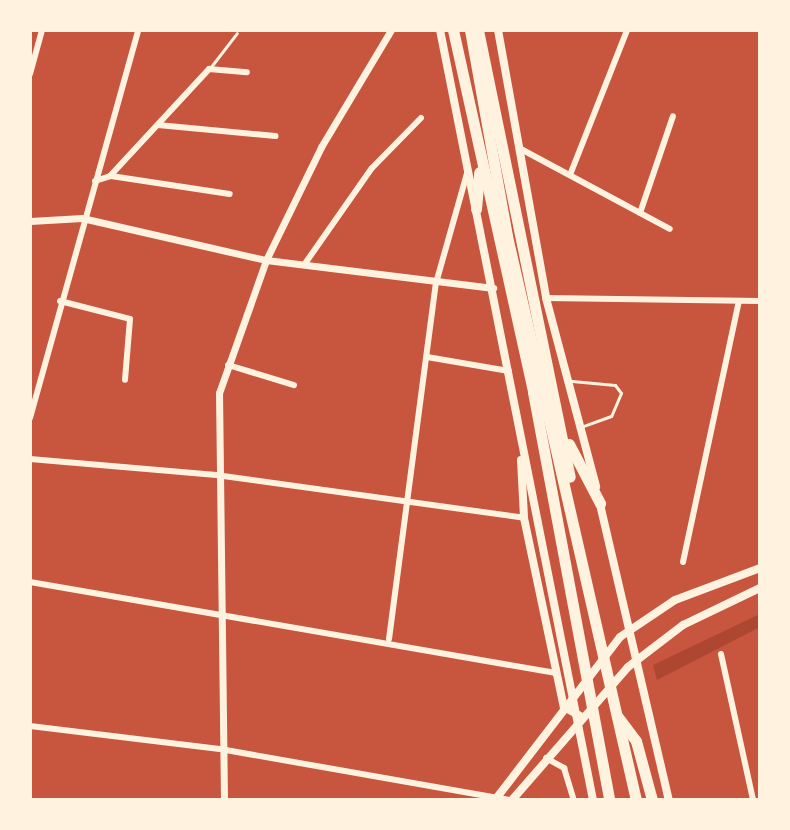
<!DOCTYPE html>
<style>
body{margin:0}
#map{position:relative;width:790px;height:830px;overflow:hidden;background:#c8553d;font-family:"Alegreya Sans",sans-serif}
div>[style]{position:absolute}
.green>*{inset:0;background:#ae4732}
.service>*{height:3px;margin:-1.5px;padding:0 1.5px;transform-origin:1.5px;border-radius:1.5px;background:#fff3e0}
.minor>*{height:6px;margin:-3px;padding:0 3px;transform-origin:3px;border-radius:3px;background:#fff3e0}
.tertiary>*{height:7px;margin:-3.5px;padding:0 3.5px;transform-origin:3.5px;border-radius:3.5px;background:#fff3e0}
.secondary>*{height:8px;margin:-4px;padding:0 4px;transform-origin:4px;border-radius:4px;background:#fff3e0}
.motorway>*{height:11px;margin:-5.5px;padding:0 5.5px;transform-origin:5.5px;border-radius:5.5px;background:#fff3e0}
span{translate:-50% -50%;white-space:nowrap;text-align:center;line-height:1.15;-webkit-text-stroke:6px #fff3e0;paint-order:stroke}
.frame{position:absolute;inset:0;border:32px solid #fff3e0;pointer-events:none}
</style>
<div id="map">
<div class="green">
<div style="clip-path:polygon(760px 614px,760px 627px,657px 680px,653px 665px)"></div>
</div>
<div class="service">
<div style="left:210px;top:68px;width:44px;rotate:-52.4deg"></div>
<div style="left:572px;top:381px;width:43px;rotate:5.3deg"></div>
<div style="left:615px;top:385px;width:10px;rotate:53deg"></div>
<div style="left:621px;top:393px;width:25px;rotate:113deg"></div>
<div style="left:611px;top:416px;width:29px;rotate:160deg"></div>
</div>
<div class="minor">
<div style="left:30px;top:74px;width:46px;rotate:-74.7deg"></div>
<div style="left:158px;top:125px;width:118px;rotate:5.4deg"></div>
<div style="left:519px;top:148px;width:171px;rotate:28.2deg"></div>
<div style="left:570px;top:175px;width:156px;rotate:-68.5deg"></div>
<div style="left:111px;top:176px;width:120px;rotate:8.6deg"></div>
<div style="left:95px;top:181px;width:16px;rotate:-18deg"></div>
<div style="left:110px;top:176px;width:146px;rotate:-47.2deg"></div>
<div style="left:209px;top:69px;width:38px;rotate:5deg"></div>
<div style="left:640px;top:213px;width:102px;rotate:-71.2deg"></div>
<div style="left:304px;top:265px;width:118px;rotate:-55deg"></div>
<div style="left:372px;top:168px;width:70px;rotate:-45.6deg"></div>
<div style="left:546px;top:298px;width:214px;rotate:0.8deg"></div>
<div style="left:60px;top:301px;width:72px;rotate:14.4deg"></div>
<div style="left:130px;top:319px;width:61px;rotate:94.7deg"></div>
<div style="left:427px;top:357px;width:83px;rotate:9.7deg"></div>
<div style="left:228px;top:365px;width:69px;rotate:16.9deg"></div>
<div style="left:30px;top:418px;width:403px;rotate:-74.4deg"></div>
<div style="left:30px;top:459px;width:187px;rotate:4.9deg"></div>
<div style="left:216px;top:475px;width:311px;rotate:7.9deg"></div>
<div style="left:683px;top:562px;width:267px;rotate:-77.9deg"></div>
<div style="left:30px;top:582px;width:534px;rotate:9.82deg"></div>
<div style="left:389px;top:639px;width:359px;rotate:-82.5deg"></div>
<div style="left:436px;top:283px;width:117px;rotate:-74.2deg"></div>
<div style="left:721px;top:654px;width:149px;rotate:77.6deg"></div>
<div style="left:30px;top:726px;width:191px;rotate:6.9deg"></div>
<div style="left:220px;top:749px;width:294px;rotate:10deg"></div>
<div style="left:546px;top:758px;width:21px;rotate:29deg"></div>
<div style="left:564px;top:768px;width:34px;rotate:73deg"></div>
</div>
<div class="tertiary">
<div style="left:30px;top:221px;width:52px;rotate:-3.3deg"></div>
<div style="left:82px;top:218px;width:189px;rotate:12.9deg"></div>
<div style="left:266px;top:260px;width:229px;rotate:7deg"></div>
<div style="left:224px;top:800px;width:407px;rotate:-90.7deg"></div>
<div style="left:219px;top:393px;width:141px;rotate:-70.5deg"></div>
<div style="left:266px;top:260px;width:126px;rotate:-64deg"></div>
<div style="left:321px;top:147px;width:136px;rotate:-59.1deg"></div>
</div>
<div class="secondary">
<div style="left:440px;top:30px;width:785px;rotate:78.76deg"></div>
<div style="left:498px;top:30px;width:272px;rotate:79.8deg"></div>
<div style="left:546px;top:298px;width:195px;rotate:75.1deg"></div>
<div style="left:521px;top:460px;width:58px;rotate:87deg"></div>
<div style="left:524px;top:518px;width:193px;rotate:78.1deg"></div>
<div style="left:564px;top:707px;width:18px;rotate:29deg"></div>
<div style="left:599px;top:500px;width:308px;rotate:76.9deg"></div>
<div style="left:495px;top:800px;width:205px;rotate:-52.5deg"></div>
<div style="left:620px;top:637px;width:66px;rotate:-33.9deg"></div>
<div style="left:675px;top:600px;width:91px;rotate:-20.6deg"></div>
<div style="left:512px;top:800px;width:176px;rotate:-48.9deg"></div>
<div style="left:628px;top:667px;width:69px;rotate:-37.4deg"></div>
<div style="left:683px;top:625px;width:85px;rotate:-25.7deg"></div>
</div>
<div class="motorway">
<div style="left:453px;top:30px;width:371px;rotate:77.5deg"></div>
<div style="left:533px;top:392px;width:415px;rotate:79.4deg"></div>
<div style="left:470px;top:30px;width:209px;rotate:79.8deg"></div>
<div style="left:507px;top:236px;width:579px;rotate:77.12deg"></div>
<div style="left:478px;top:30px;width:456px;rotate:78.4deg"></div>
<div style="left:476px;top:209px;width:37px;rotate:-85deg"></div>
<div style="left:569px;top:444px;width:67px;rotate:62.3deg"></div>
<div style="left:618px;top:717px;width:30px;rotate:53deg"></div>
<div style="left:636px;top:741px;width:61px;rotate:74.8deg"></div>
</div>
<div class="frame"></div>
</div>
